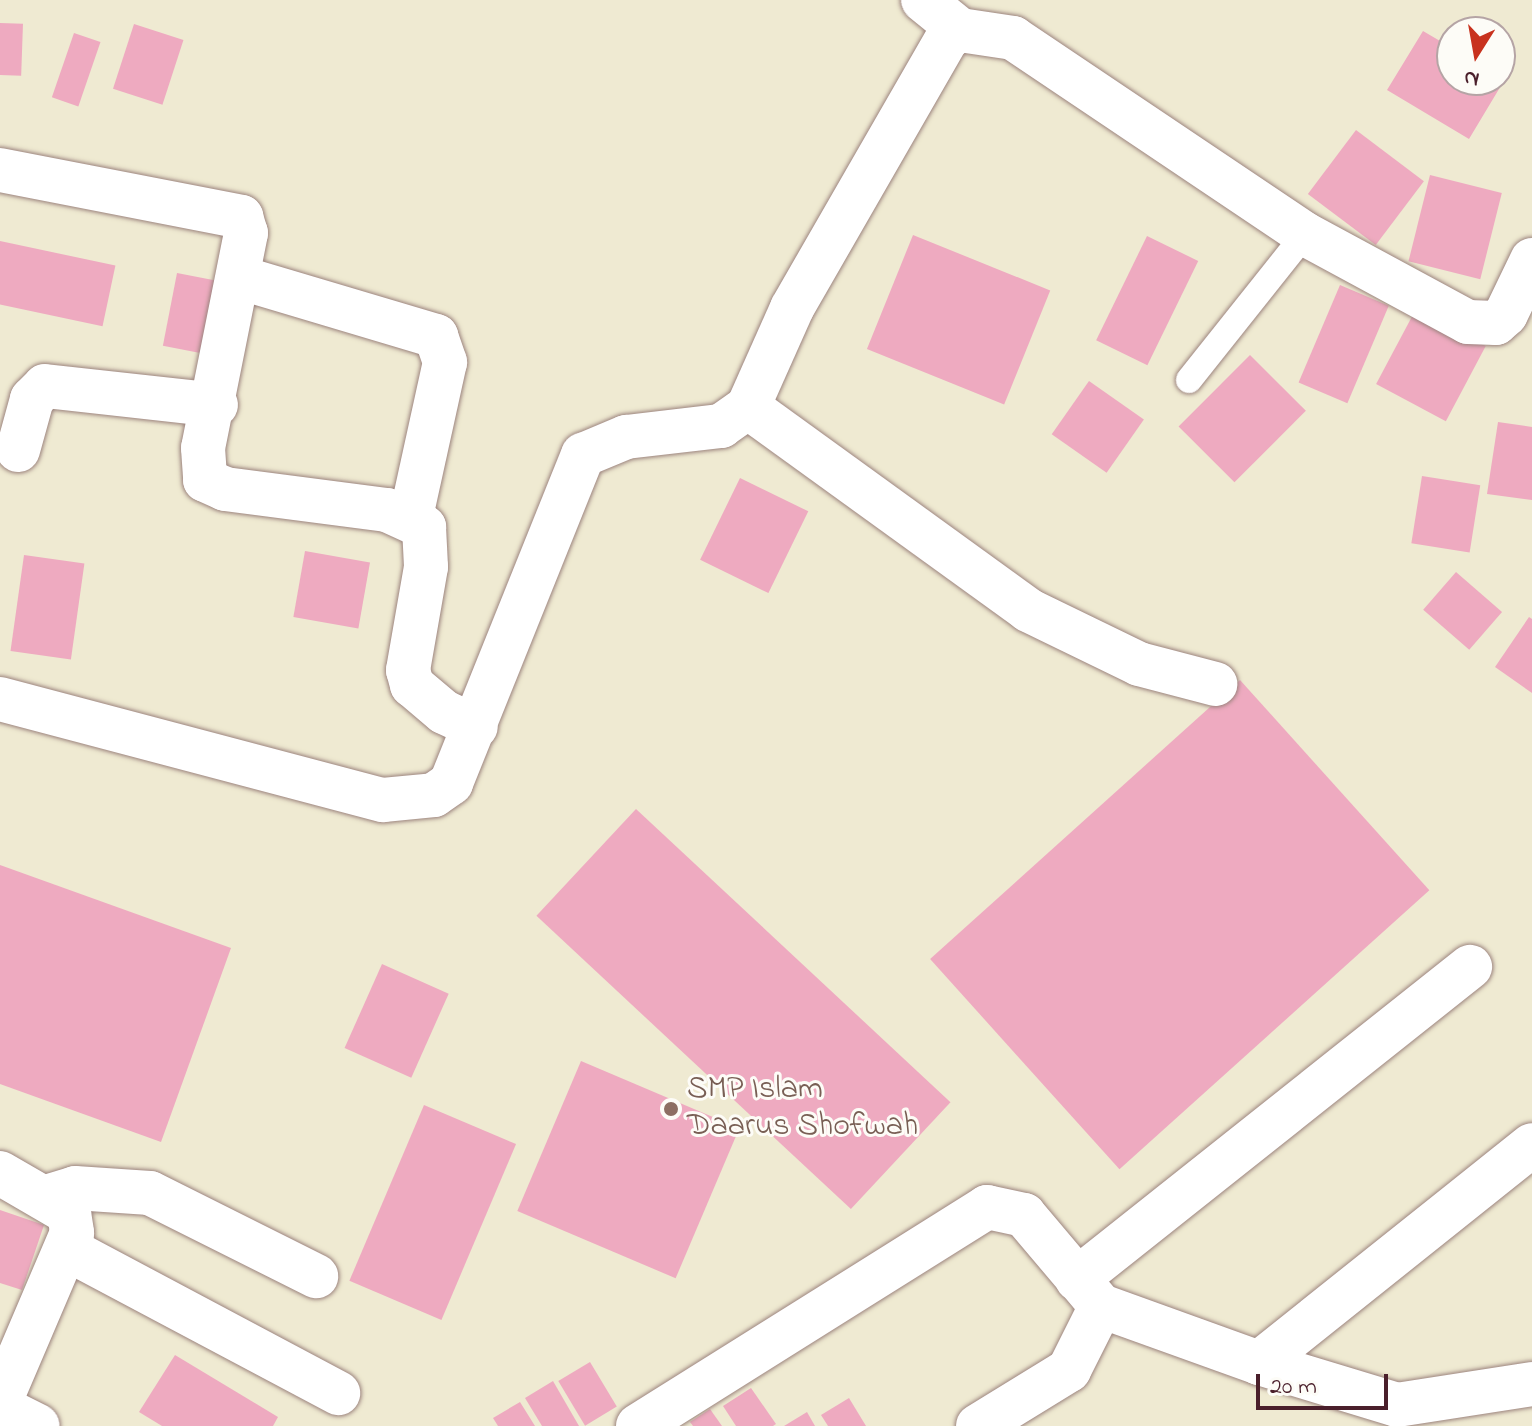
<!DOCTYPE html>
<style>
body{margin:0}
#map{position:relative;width:1532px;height:1426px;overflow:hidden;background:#efead2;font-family:"Indie Flower",sans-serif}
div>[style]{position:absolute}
.building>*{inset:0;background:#eeaac0;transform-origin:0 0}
.roads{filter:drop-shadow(0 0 2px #9c847e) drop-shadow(0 0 2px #9c847e)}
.lane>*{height:26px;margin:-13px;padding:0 13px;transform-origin:13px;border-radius:13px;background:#fff}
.street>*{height:44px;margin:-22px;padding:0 22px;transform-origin:22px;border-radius:22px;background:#fff}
.dots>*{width:22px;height:22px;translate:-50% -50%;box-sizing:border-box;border:4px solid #fdfcf7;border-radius:50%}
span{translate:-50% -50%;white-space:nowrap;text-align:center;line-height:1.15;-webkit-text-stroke:6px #fdfcf7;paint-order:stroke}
.education-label{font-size:32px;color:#785e54}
.left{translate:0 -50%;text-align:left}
.north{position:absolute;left:1436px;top:16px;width:80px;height:80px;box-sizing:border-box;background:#fdfcf7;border:2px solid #b5a4a5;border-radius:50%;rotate:191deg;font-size:22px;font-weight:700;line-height:32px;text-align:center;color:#4a1f2b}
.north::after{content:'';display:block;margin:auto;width:28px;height:36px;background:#c8321e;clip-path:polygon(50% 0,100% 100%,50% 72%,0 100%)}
.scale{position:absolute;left:1256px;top:1374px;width:132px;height:36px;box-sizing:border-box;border:4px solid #4a1f2b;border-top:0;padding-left:10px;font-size:24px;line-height:28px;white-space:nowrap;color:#4a1f2b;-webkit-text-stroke:6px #fdfcf7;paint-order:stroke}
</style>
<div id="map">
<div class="building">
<div style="left:0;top:23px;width:23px;height:52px;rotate:2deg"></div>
<div style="left:134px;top:24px;width:52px;height:68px;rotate:18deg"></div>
<div style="clip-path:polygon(1423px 31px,1452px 48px,1452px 80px,1505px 79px,1469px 139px,1387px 90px)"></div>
<div style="left:74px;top:33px;width:28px;height:68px;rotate:19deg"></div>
<div style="left:1356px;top:130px;width:85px;height:80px;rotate:37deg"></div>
<div style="left:1430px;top:175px;width:74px;height:89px;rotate:14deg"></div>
<div style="left:913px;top:235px;width:148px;height:123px;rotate:22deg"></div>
<div style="left:1147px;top:236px;width:57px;height:116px;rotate:26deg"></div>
<div style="left:0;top:241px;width:118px;height:62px;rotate:12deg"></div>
<div style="left:177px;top:273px;width:38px;height:74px;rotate:11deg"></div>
<div style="left:1340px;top:285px;width:53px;height:106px;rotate:23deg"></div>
<div style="left:1416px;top:309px;width:79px;height:85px;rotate:28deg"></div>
<div style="left:1250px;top:355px;width:79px;height:101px;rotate:45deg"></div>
<div style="left:1089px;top:381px;width:67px;height:65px;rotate:35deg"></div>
<div style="clip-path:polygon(1498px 422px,1532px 427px,1532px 500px,1487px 494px)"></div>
<div style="left:1422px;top:476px;width:59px;height:68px;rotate:9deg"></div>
<div style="left:740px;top:478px;width:76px;height:91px;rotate:26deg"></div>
<div style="left:305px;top:551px;width:66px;height:67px;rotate:10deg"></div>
<div style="left:24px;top:555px;width:61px;height:97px;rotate:8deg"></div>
<div style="left:1456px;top:572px;width:61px;height:50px;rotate:41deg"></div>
<div style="clip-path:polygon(1529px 617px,1532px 619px,1532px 693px,1495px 667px)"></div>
<div style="left:1240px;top:680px;width:283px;height:417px;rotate:48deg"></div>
<div style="left:636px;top:809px;width:430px;height:146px;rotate:43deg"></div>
<div style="clip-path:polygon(0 865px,231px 948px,161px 1142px,0 1084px)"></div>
<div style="left:382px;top:964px;width:73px;height:92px;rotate:24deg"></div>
<div style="left:581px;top:1061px;width:172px;height:163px;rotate:23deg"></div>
<div style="left:424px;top:1105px;width:100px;height:191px;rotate:23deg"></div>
<div style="clip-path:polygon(0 1210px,44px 1225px,22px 1290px,0 1283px)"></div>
<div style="clip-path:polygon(175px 1355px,278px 1417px,273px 1426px,162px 1426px,139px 1412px)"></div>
<div style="left:590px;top:1362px;width:52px;height:37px;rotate:59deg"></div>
<div style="clip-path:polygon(553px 1381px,579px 1426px,542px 1426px,525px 1398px)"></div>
<div style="clip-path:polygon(751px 1388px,776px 1424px,773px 1426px,736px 1426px,723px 1406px)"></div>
<div style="clip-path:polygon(849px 1398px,866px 1426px,828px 1426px,821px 1415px)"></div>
<div style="clip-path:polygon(520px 1402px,535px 1426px,498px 1426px,493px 1418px)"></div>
<div style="clip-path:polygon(710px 1409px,722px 1426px,693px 1426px,690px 1422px)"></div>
<div style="clip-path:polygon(807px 1412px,815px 1426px,784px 1426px)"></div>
</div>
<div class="roads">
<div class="lane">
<div style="left:1189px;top:380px;width:186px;rotate:-51.5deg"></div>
</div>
<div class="street">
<div style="left:923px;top:0;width:48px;rotate:39deg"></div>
<div style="left:0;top:170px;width:246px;rotate:11deg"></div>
<div style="left:241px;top:217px;width:17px;rotate:73deg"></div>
<div style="left:246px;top:233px;width:219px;rotate:101.3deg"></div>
<div style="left:203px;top:448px;width:32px;rotate:86deg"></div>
<div style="left:205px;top:480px;width:22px;rotate:24deg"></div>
<div style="left:225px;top:489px;width:163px;rotate:7.4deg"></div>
<div style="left:387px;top:510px;width:41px;rotate:24.7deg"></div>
<div style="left:424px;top:527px;width:40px;rotate:87.1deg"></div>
<div style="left:426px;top:567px;width:105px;rotate:99.9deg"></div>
<div style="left:408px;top:670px;width:16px;rotate:75deg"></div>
<div style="left:412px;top:685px;width:42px;rotate:40.2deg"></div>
<div style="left:444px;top:712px;width:35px;rotate:25deg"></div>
<div style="left:238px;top:277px;width:207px;rotate:16.6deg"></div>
<div style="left:436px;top:336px;width:28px;rotate:71deg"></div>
<div style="left:445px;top:362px;width:158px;rotate:102.4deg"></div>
<div style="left:748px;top:407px;width:346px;rotate:35.9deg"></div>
<div style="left:1028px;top:610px;width:123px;rotate:25.9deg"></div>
<div style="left:1139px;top:664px;width:79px;rotate:14.7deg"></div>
<div style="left:18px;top:450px;width:53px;rotate:-74.6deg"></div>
<div style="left:32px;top:399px;width:18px;rotate:-45deg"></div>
<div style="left:45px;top:386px;width:172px;rotate:6.3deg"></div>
<div style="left:0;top:699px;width:396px;rotate:14.8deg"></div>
<div style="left:383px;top:800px;width:51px;rotate:-5.6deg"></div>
<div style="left:434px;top:795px;width:21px;rotate:-35deg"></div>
<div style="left:451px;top:783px;width:354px;rotate:-68.1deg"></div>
<div style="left:583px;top:455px;width:47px;rotate:-22.7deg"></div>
<div style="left:626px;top:437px;width:96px;rotate:-6.6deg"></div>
<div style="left:721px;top:426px;width:33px;rotate:-35deg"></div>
<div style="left:748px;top:407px;width:108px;rotate:-66deg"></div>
<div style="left:792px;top:308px;width:311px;rotate:-60.1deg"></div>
<div style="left:947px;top:38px;width:15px;rotate:-32deg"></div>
<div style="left:960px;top:30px;width:54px;rotate:8.6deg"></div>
<div style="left:1013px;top:38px;width:352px;rotate:33.9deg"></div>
<div style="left:1305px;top:234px;width:185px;rotate:28.4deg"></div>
<div style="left:1468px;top:322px;width:28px;rotate:2deg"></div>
<div style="left:1496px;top:323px;width:13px;rotate:-42deg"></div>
<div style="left:1506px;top:314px;width:60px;rotate:-64.3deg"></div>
<div style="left:0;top:1173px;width:80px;rotate:30.1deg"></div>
<div style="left:69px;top:1213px;width:20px;rotate:81deg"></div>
<div style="left:72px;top:1233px;width:184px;rotate:113.1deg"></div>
<div style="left:46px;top:1197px;width:30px;rotate:-17deg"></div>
<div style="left:75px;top:1188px;width:75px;rotate:3.8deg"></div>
<div style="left:150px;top:1193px;width:186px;rotate:26.6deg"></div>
<div style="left:69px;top:1250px;width:305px;rotate:28deg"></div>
<div style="left:1077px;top:1279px;width:502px;rotate:-38.45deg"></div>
<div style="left:1259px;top:1363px;width:349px;rotate:-38.6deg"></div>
<div style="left:0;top:1407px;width:42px;rotate:26.6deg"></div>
<div style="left:638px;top:1426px;width:412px;rotate:-32.1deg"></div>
<div style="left:987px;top:1207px;width:38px;rotate:12deg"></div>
<div style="left:1024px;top:1215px;width:119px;rotate:49.8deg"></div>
<div style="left:1101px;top:1306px;width:168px;rotate:19.8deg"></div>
<div style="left:1259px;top:1363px;width:144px;rotate:16.9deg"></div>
<div style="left:1397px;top:1405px;width:137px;rotate:-8.8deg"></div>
<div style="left:978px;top:1426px;width:107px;rotate:-31.6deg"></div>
<div style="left:1069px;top:1370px;width:72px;rotate:-63.4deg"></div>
</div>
</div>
<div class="dots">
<div style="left:671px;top:1109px;background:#8d6e63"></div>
</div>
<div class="education-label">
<span class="left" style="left:687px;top:1109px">SMP Islam<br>Daarus Shofwah</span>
</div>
<div class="north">N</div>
<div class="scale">20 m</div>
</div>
